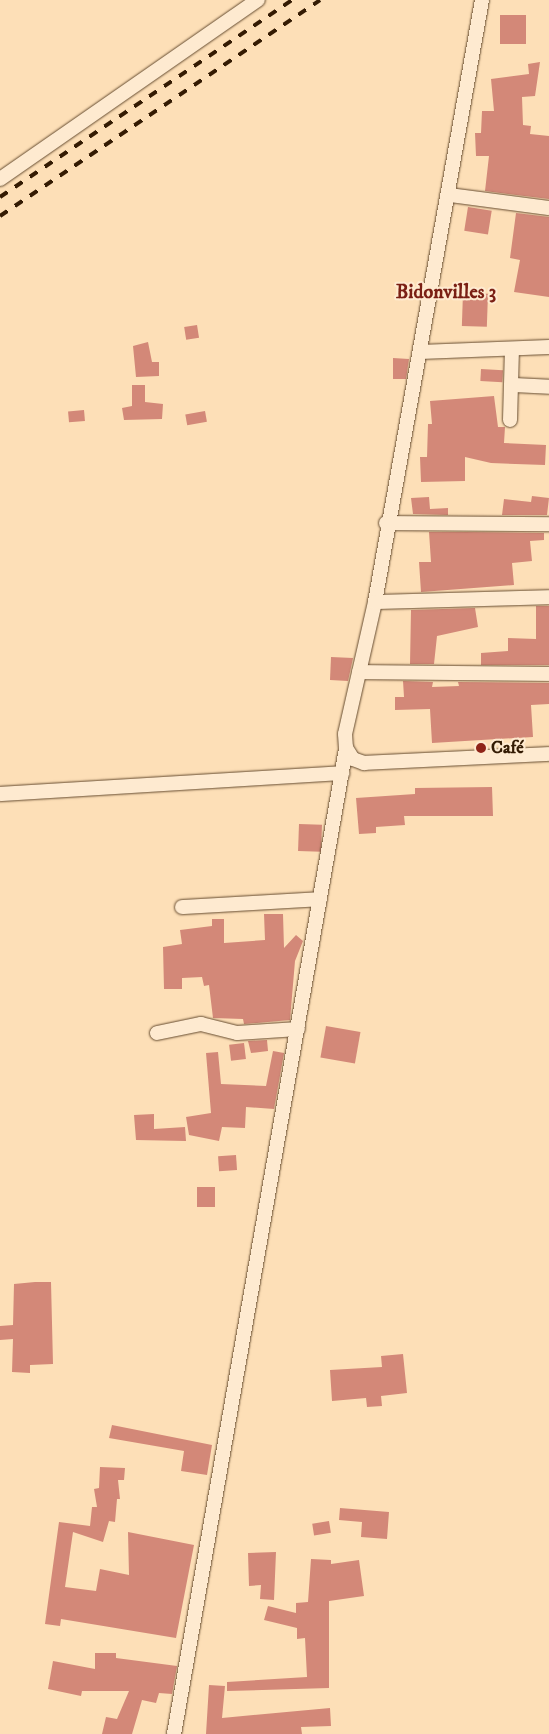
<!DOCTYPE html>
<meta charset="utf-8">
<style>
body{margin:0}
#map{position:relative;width:549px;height:1734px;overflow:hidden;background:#fddfb7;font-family:"IM FELL DW Pica",serif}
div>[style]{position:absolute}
.building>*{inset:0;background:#d38878;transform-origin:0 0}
.roads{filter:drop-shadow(0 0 1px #664c30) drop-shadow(0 0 1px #664c30)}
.minor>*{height:14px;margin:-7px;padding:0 7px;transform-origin:7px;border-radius:7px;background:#feead0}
.rail>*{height:4px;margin-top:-2px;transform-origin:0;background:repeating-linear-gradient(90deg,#341b03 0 9px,transparent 0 18px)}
.dots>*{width:14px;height:14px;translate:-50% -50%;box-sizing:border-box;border:2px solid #feead0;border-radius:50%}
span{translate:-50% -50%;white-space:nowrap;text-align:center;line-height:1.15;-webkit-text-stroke:4px #feead0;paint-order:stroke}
.poi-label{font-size:18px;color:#341b03;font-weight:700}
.left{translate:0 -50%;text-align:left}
.quarter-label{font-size:20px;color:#7a1f14;font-weight:700}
</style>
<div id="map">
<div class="building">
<div style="left:500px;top:15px;width:26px;height:29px"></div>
<div style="clip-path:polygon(540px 62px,535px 96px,522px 97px,523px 125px,531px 126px,530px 134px,549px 136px,549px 199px,485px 191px,489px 156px,476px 156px,475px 133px,481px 133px,482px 111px,494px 111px,491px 79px,529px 74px,528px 64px)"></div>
<div style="left:468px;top:207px;width:24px;height:24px;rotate:9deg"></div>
<div style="clip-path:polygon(516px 213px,549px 217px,549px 297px,514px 292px,520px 260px,510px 258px)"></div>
<div style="left:463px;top:293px;width:25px;height:33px;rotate:2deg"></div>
<div style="left:197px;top:325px;width:13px;height:13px;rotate:81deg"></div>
<div style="clip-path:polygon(148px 342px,152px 362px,159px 362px,159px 376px,136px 377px,133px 346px)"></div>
<div style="clip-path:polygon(393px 358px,409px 359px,406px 379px,393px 379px)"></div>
<div style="left:481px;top:369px;width:22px;height:12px;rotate:3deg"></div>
<div style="clip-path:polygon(132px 385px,145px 385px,145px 402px,163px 404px,162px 419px,124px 420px,122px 408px,132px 406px)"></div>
<div style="clip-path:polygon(494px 396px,498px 427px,505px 427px,504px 443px,546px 445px,545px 465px,491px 463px,465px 457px,465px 481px,421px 482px,420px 457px,427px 457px,428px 424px,432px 424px,430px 401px)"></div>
<div style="left:84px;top:410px;width:11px;height:16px;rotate:85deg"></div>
<div style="left:205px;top:411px;width:11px;height:20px;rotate:80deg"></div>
<div style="clip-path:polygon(532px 496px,549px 498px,547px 515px,502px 515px,504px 499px,531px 502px)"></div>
<div style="clip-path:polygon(429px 497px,430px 509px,448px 508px,448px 515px,413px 514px,411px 498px)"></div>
<div style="clip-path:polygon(429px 532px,465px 532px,544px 533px,544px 540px,530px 541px,532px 561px,512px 563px,514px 585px,421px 592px,419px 562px,431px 562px)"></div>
<div style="clip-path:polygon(536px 606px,549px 606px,549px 665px,481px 665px,481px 653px,508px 651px,508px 638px,536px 639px)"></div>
<div style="clip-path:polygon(475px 608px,478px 627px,437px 636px,434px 664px,410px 664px,411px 610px)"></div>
<div style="clip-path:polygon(331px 657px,353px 658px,348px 681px,330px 680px)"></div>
<div style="clip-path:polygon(403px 681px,433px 682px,432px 687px,459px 686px,458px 682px,549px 683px,549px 704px,531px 705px,533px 737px,432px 743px,430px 709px,395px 710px,395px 697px,404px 697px)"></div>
<div style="clip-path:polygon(492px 787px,493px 816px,404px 816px,405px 825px,376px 827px,376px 833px,359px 834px,356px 798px,415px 794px,415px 788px)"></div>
<div style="left:299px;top:824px;width:23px;height:27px;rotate:2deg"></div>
<div style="clip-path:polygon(264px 914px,283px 914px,284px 948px,296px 935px,303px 941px,295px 961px,290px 1020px,244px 1024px,243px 1019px,213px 1018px,209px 985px,204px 986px,202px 977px,182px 978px,182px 989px,164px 989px,163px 947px,182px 944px,180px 930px,212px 926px,212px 919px,224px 919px,224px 943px,265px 940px)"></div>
<div style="left:326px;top:1026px;width:35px;height:32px;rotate:10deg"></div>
<div style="clip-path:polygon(267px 1040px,268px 1051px,251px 1053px,248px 1041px)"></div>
<div style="left:244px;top:1043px;width:16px;height:15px;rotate:83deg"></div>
<div style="clip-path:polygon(273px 1051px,284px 1053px,274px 1109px,246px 1107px,245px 1128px,222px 1127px,219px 1141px,189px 1135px,186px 1117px,211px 1113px,206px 1053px,218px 1052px,221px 1084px,266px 1086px)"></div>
<div style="clip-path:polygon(154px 1114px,154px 1129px,185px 1127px,186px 1141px,136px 1140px,134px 1115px)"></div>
<div style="left:236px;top:1155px;width:15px;height:18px;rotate:86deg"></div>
<div style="left:197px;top:1187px;width:18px;height:20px"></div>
<div style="clip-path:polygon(35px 1282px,51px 1282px,53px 1364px,30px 1365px,30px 1373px,12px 1372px,13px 1339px,0 1340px,0 1326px,13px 1325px,14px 1284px)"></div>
<div style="clip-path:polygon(403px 1354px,407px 1393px,381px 1396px,382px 1406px,367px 1407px,366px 1398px,332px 1401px,330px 1370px,382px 1367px,381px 1356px)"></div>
<div style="clip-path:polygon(112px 1425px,212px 1445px,207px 1475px,181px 1471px,184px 1451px,109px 1438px)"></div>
<div style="clip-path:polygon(100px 1467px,125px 1468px,124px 1480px,118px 1480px,120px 1499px,117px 1499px,115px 1522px,109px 1521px,103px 1542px,73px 1532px,65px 1587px,96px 1591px,100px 1569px,129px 1575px,128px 1532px,194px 1545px,176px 1638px,61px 1619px,60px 1626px,45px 1624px,59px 1522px,90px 1526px,92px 1507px,97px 1507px,94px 1489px,99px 1488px)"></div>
<div style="clip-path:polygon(340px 1508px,389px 1512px,387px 1539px,361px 1537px,362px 1522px,339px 1520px)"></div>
<div style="left:329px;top:1521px;width:12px;height:17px;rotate:81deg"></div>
<div style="clip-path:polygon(276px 1552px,274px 1600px,260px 1599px,261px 1585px,249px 1586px,248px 1553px)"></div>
<div style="clip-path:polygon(311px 1559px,331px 1560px,331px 1564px,359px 1560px,364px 1596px,329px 1601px,329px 1688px,227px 1691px,227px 1682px,307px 1677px,305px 1638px,297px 1639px,297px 1628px,264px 1620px,268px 1606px,296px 1613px,296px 1603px,308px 1602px)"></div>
<div style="clip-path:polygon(95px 1653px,116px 1653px,116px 1658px,177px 1666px,172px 1694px,159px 1693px,156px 1703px,142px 1700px,132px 1734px,102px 1734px,106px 1717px,117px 1719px,129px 1691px,82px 1691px,81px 1696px,48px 1689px,53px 1661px,95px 1669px)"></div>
<div style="clip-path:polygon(209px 1685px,225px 1686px,222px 1718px,330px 1708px,331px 1726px,301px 1727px,302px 1734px,206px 1734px)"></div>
</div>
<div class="roads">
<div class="minor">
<div style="left:482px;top:0;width:611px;rotate:100.08deg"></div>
<div style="left:375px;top:602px;width:135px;rotate:102.8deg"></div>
<div style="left:345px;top:734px;width:14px;rotate:86deg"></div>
<div style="left:346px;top:748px;width:13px;rotate:58deg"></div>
<div style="left:353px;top:759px;width:12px;rotate:20deg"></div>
<div style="left:364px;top:763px;width:185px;rotate:-2.8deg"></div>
<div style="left:0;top:179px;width:314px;rotate:-34.8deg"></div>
<div style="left:450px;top:195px;width:100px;rotate:7.5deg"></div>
<div style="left:420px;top:352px;width:129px;rotate:-2.2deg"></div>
<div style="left:514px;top:385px;width:35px;rotate:3deg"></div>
<div style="left:510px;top:420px;width:71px;rotate:-88.4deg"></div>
<div style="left:386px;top:523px;width:163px;rotate:0.4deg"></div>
<div style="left:375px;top:602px;width:174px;rotate:-1.6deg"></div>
<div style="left:359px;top:672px;width:190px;rotate:0.6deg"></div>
<div style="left:0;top:794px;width:343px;rotate:-3.5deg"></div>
<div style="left:182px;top:907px;width:138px;rotate:-3.3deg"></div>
<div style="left:157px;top:1033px;width:45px;rotate:-11.6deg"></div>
<div style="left:201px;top:1024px;width:37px;rotate:14deg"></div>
<div style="left:237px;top:1033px;width:61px;rotate:-3.8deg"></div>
<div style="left:174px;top:1734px;width:1001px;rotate:-80.1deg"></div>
</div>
</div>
<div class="rail">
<div style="left:0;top:197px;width:352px;rotate:-34deg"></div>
<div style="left:0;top:216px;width:386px;rotate:-34deg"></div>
</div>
<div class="dots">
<div style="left:481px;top:748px;background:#8f2418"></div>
</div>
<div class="poi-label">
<span class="left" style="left:491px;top:748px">Café</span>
</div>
<div class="quarter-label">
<span style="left:446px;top:292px">Bidonvilles 3</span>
</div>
</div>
